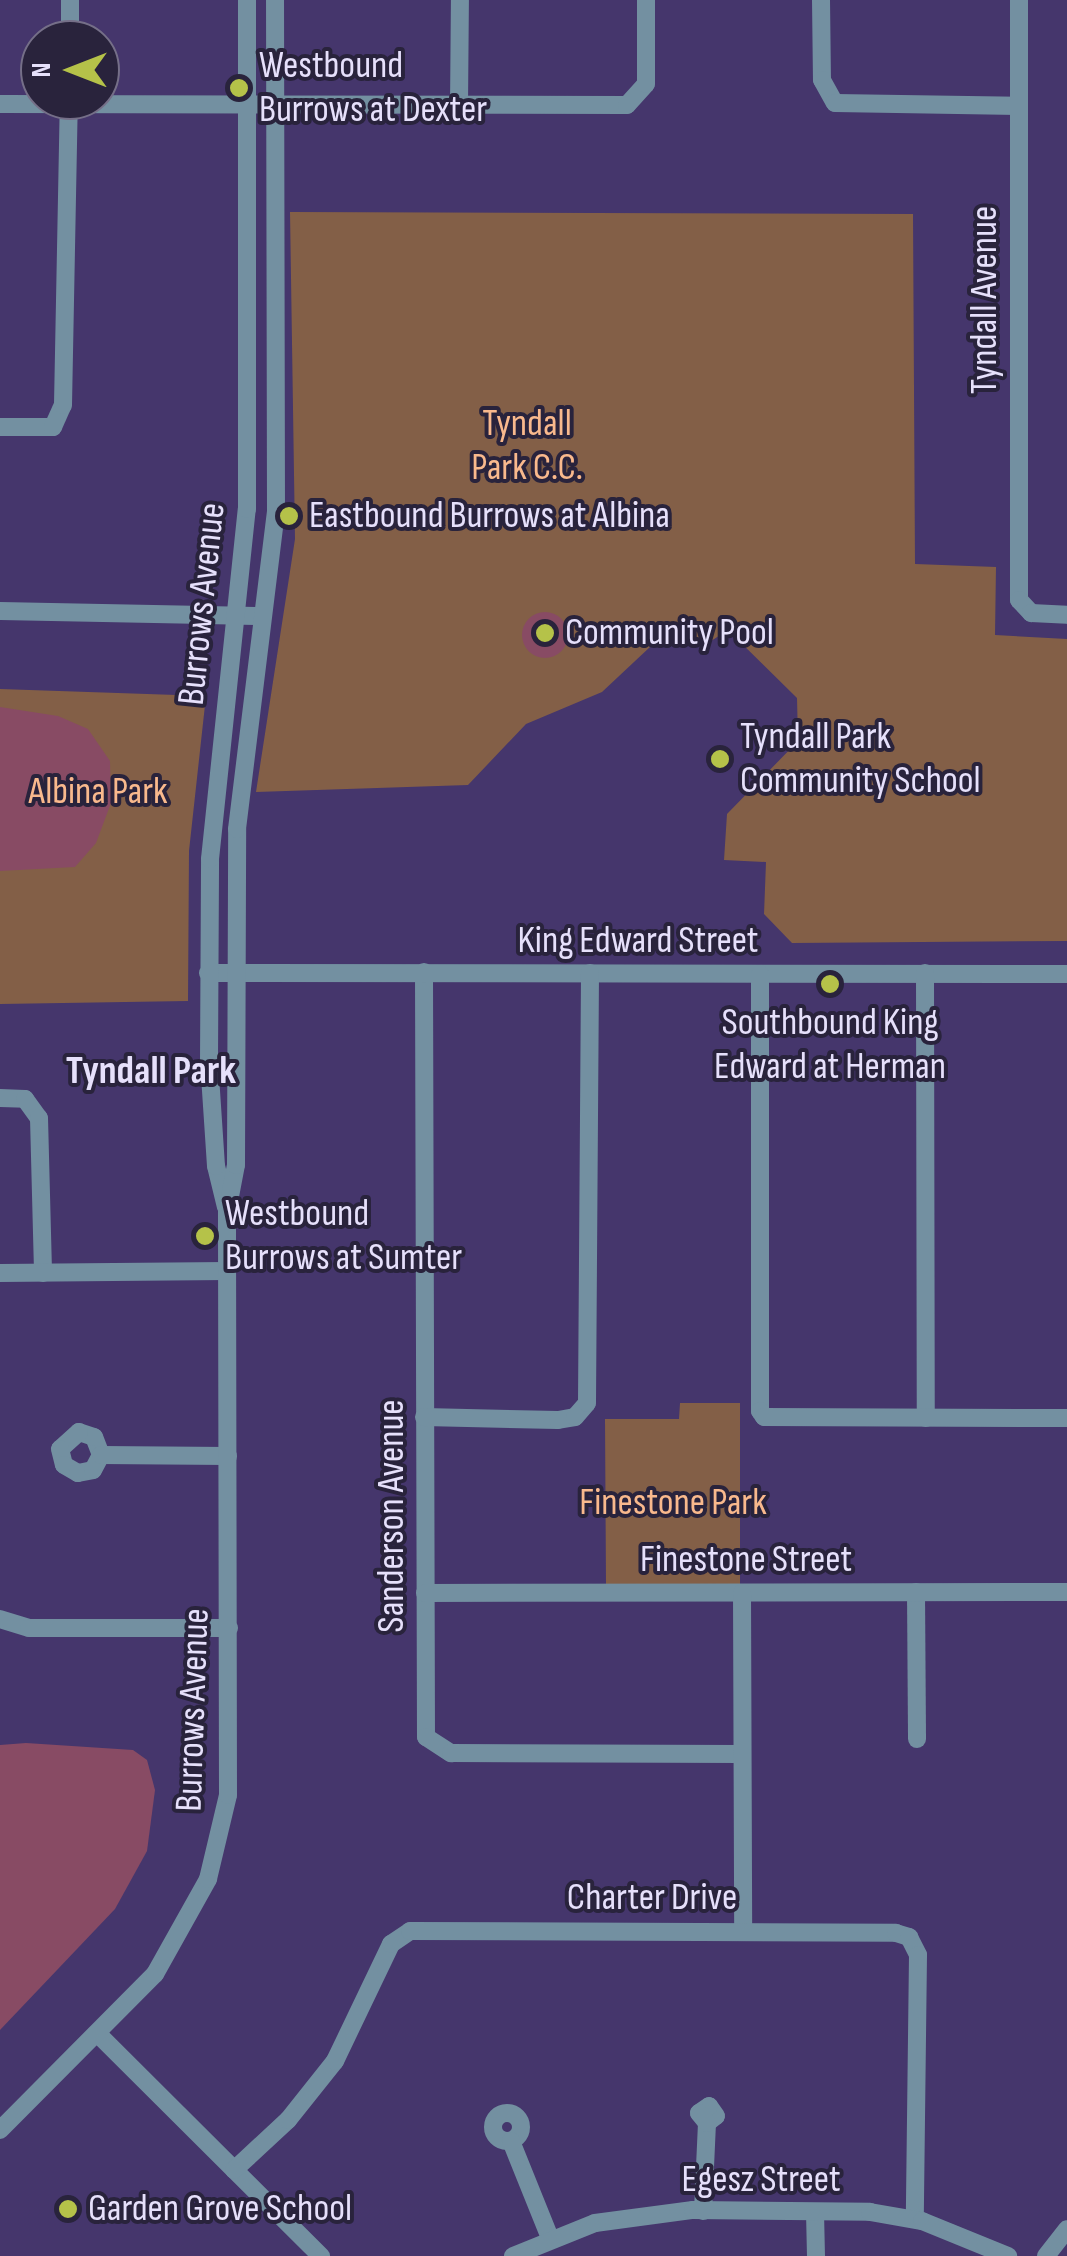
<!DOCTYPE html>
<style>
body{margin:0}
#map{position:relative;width:1067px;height:2256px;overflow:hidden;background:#45366c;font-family:"Sofia Sans Condensed",sans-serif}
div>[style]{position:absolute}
.green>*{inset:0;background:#835f47}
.water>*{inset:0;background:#884b64}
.round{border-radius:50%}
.minor>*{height:18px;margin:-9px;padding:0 9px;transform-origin:9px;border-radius:9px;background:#7390a1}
.minor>.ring{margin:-9px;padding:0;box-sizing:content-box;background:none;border:18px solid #7390a1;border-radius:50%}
.dots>*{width:28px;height:28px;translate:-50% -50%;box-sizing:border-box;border:5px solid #29233c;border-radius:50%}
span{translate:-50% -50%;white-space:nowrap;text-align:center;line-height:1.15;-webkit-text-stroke:8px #29233c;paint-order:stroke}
.poi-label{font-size:38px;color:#e6e0fb}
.left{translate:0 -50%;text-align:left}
.street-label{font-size:38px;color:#e6e0fb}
.park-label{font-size:38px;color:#f9b98d}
.neighbourhood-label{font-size:40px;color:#e6e0fb;font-weight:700}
.north{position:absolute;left:20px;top:20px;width:100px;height:100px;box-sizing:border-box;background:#29233c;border:2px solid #756f88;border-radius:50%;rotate:270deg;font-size:28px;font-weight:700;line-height:40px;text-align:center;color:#e6e0fb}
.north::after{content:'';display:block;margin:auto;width:35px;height:45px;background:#b5c249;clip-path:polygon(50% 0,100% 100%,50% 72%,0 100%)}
</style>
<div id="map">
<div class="green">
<div style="clip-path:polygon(290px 212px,913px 214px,915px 564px,996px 567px,995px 635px,1067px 639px,1067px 941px,792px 943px,764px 914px,766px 862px,724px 860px,727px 814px,798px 741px,797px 698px,728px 630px,708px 643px,650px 647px,602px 692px,526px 724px,468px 785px,256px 792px,295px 539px)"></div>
<div style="clip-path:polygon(0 689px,206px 696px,189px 851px,188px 1001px,0 1004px)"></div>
<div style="clip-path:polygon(680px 1403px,740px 1403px,740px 1587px,606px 1587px,605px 1419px,679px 1419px)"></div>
</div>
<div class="water">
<div class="round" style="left:522px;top:612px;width:46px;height:46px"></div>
<div style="clip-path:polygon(0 707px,58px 716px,88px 729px,110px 761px,111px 803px,96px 843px,75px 867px,0 871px)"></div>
<div style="clip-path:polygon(26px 1743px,133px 1750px,147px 1760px,155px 1790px,147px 1851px,115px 1909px,0 2030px,0 1745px)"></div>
</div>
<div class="minor">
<div style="left:821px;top:0;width:80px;rotate:89.3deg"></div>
<div style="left:822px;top:80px;width:26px;rotate:61deg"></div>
<div style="left:835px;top:103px;width:184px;rotate:0.9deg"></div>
<div style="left:1019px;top:0;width:600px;rotate:90deg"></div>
<div style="left:1019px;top:600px;width:18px;rotate:47deg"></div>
<div style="left:1031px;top:613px;width:36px;rotate:3deg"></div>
<div style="left:70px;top:40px;width:40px;rotate:-90deg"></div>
<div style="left:0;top:104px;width:627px;rotate:0.09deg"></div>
<div style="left:627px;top:105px;width:28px;rotate:-48deg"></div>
<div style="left:646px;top:84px;width:84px;rotate:-90deg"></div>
<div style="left:459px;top:106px;width:106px;rotate:-89.5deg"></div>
<div style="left:0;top:427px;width:53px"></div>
<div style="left:53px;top:427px;width:24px;rotate:-66deg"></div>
<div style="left:63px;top:405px;width:305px;rotate:-88.9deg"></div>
<div style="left:0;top:611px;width:262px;rotate:1.1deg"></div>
<div style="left:424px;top:972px;width:765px;rotate:89.85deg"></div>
<div style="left:426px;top:1737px;width:30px;rotate:33deg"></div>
<div style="left:451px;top:1753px;width:291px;rotate:0.2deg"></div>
<div style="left:208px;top:973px;width:859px;rotate:0.07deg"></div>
<div style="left:925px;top:973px;width:445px;rotate:89.9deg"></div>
<div style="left:760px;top:974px;width:437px;rotate:90deg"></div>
<div style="left:760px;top:1411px;width:7px;rotate:56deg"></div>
<div style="left:764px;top:1417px;width:303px;rotate:0.2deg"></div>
<div style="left:0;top:1098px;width:25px;rotate:2deg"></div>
<div style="left:25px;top:1099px;width:24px;rotate:54deg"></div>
<div style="left:39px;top:1118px;width:155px;rotate:88.5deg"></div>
<div style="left:226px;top:1207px;width:42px;rotate:-103.7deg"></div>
<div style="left:216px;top:1166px;width:105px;rotate:-93.8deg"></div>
<div style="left:209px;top:1061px;width:202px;rotate:-89.7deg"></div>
<div style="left:210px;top:859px;width:352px;rotate:-84deg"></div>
<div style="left:247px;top:509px;width:509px;rotate:-90deg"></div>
<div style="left:0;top:1273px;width:227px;rotate:-0.5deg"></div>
<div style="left:424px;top:1417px;width:134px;rotate:1.3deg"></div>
<div style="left:558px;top:1420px;width:17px;rotate:-10deg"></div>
<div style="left:575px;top:1417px;width:18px;rotate:-49deg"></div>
<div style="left:587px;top:1403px;width:430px;rotate:-89.6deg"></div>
<div style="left:101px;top:1455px;width:19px;rotate:-111deg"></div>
<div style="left:94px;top:1437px;width:16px;rotate:-162deg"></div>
<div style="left:79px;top:1432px;width:25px;rotate:138deg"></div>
<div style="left:60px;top:1449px;width:16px;rotate:76deg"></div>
<div style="left:64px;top:1465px;width:16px;rotate:30deg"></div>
<div style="left:78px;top:1473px;width:15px;rotate:-11deg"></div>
<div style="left:93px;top:1470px;width:17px;rotate:-62deg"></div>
<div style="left:101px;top:1455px;width:127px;rotate:0.5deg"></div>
<div style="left:916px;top:1592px;width:147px;rotate:89.6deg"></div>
<div style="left:425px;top:1593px;width:642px;rotate:-0.09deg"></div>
<div style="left:742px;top:1593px;width:337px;rotate:89.8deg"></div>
<div style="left:0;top:1619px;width:30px;rotate:17deg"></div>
<div style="left:29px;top:1628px;width:200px"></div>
<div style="left:98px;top:2034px;width:315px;rotate:44.9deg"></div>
<div class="ring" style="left:493px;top:2113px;width:10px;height:10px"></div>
<div style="left:0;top:2130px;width:220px;rotate:-45.2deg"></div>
<div style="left:155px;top:1974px;width:109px;rotate:-60.8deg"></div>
<div style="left:208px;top:1879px;width:86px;rotate:-76.6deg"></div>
<div style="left:228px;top:1795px;width:583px;rotate:-90.1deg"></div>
<div style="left:227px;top:1212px;width:48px;rotate:-79.2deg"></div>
<div style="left:236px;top:1165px;width:336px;rotate:-89.8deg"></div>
<div style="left:237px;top:829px;width:319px;rotate:-83deg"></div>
<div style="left:276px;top:512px;width:512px;rotate:-90.11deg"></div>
<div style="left:511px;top:2141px;width:105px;rotate:68.1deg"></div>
<div style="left:234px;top:2170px;width:74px;rotate:-42.8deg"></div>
<div style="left:288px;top:2120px;width:75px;rotate:-51.5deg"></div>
<div style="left:335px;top:2061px;width:130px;rotate:-64.4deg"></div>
<div style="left:391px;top:1944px;width:23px;rotate:-34deg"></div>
<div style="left:410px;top:1931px;width:486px;rotate:0.2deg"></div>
<div style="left:896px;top:1933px;width:14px;rotate:17deg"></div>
<div style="left:909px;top:1937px;width:20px;rotate:63deg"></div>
<div style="left:918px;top:1955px;width:264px;rotate:90.7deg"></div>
<div style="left:703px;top:2211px;width:88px;rotate:-87.4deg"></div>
<div style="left:707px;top:2123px;width:11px;rotate:-38deg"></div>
<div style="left:716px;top:2116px;width:12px;rotate:-125deg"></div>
<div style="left:709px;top:2106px;width:12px;rotate:145deg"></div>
<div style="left:699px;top:2113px;width:13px;rotate:51deg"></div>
<div style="left:815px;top:2212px;width:44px;rotate:88.7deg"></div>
<div style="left:513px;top:2256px;width:88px;rotate:-21.9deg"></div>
<div style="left:595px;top:2223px;width:99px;rotate:-7.6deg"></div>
<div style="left:693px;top:2210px;width:177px;rotate:0.6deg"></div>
<div style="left:870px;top:2212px;width:53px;rotate:9.8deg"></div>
<div style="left:922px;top:2221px;width:93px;rotate:22.1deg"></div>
<div style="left:1046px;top:2256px;width:34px;rotate:-52deg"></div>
</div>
<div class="dots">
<div style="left:239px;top:88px;background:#b5c249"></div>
<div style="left:289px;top:516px;background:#b5c249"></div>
<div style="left:545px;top:633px;background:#b5c249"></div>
<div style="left:720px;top:759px;background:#b5c249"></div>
<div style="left:830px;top:984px;background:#b5c249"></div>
<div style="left:205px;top:1236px;background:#b5c249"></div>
<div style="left:68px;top:2209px;background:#b5c249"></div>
</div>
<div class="poi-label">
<span class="left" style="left:259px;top:88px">Westbound<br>Burrows at Dexter</span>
<span class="left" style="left:309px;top:516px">Eastbound Burrows at Albina</span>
<span class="left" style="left:565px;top:633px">Community Pool</span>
<span class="left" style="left:740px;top:759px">Tyndall Park<br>Community School</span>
<span style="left:830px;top:1045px">Southbound King<br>Edward at Herman</span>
<span class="left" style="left:225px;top:1236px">Westbound<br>Burrows at Sumter</span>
<span class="left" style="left:88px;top:2209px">Garden Grove School</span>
</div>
<div class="street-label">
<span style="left:985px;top:300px;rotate:-90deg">Tyndall Avenue</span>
<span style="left:202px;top:604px;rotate:-84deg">Burrows Avenue</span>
<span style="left:638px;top:941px">King Edward Street</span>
<span style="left:392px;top:1516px;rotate:-90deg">Sanderson Avenue</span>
<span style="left:746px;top:1560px">Finestone Street</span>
<span style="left:193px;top:1710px;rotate:-88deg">Burrows Avenue</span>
<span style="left:652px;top:1898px">Charter Drive</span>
<span style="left:761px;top:2180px">Egesz Street</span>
</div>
<div class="park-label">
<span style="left:527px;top:446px">Tyndall<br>Park C.C.</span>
<span style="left:98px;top:792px">Albina Park</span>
<span style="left:673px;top:1503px">Finestone Park</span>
</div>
<div class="neighbourhood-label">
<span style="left:151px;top:1071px">Tyndall Park</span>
</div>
<div class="north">N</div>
</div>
